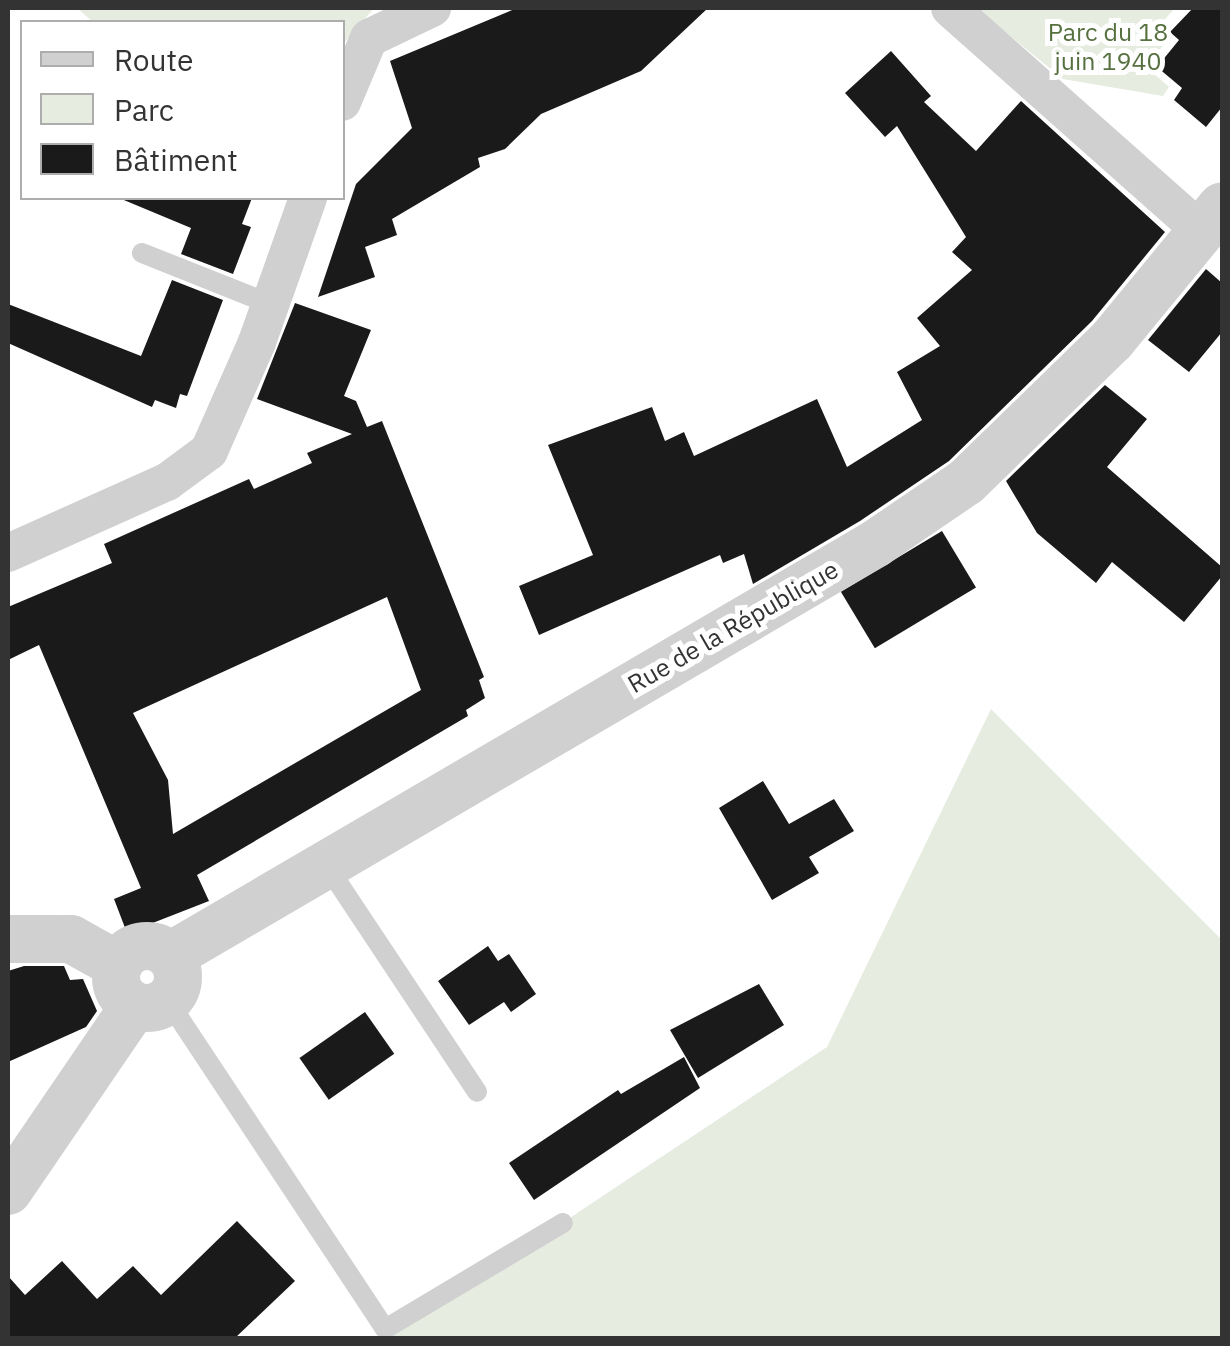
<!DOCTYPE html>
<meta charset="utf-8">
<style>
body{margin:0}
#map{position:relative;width:1230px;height:1346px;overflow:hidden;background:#fff;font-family:"IBM Plex Sans",sans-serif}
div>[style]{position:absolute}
.green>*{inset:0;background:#e6ecdf}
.building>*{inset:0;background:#1a1a1a;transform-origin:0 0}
.service>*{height:20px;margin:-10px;padding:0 10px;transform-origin:10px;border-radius:10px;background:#d0d0d0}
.minor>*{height:38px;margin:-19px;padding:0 19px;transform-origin:19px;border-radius:19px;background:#d0d0d0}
.tertiary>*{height:48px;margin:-24px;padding:0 24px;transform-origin:24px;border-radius:24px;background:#d0d0d0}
.tertiary>.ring{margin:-24px;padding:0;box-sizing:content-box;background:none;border:48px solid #d0d0d0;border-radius:50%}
span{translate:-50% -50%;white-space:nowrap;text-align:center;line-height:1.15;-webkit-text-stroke:10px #fff;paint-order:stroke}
.park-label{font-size:25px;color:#56703f}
.street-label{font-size:25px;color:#333}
.frame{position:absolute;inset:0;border:10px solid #333;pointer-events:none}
.legend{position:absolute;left:20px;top:20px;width:325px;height:180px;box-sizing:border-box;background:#fff;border:2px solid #adadad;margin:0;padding:12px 18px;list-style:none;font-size:30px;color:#333}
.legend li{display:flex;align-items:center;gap:20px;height:50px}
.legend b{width:50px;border:2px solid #adadad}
</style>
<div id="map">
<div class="green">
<div style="clip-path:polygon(77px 8px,374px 8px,343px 44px,342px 22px,93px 22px)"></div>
<div style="clip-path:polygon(976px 8px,1175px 8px,1156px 29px,1168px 40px,1145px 66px,1169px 87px,1163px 96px,1063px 79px)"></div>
<div style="clip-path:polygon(991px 709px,1222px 940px,1222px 1338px,389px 1338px,827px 1047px)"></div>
</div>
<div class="building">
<div style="clip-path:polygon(517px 8px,708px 8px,641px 71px,541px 114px,505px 149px,478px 158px,480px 167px,392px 219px,397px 235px,365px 247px,375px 277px,318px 297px,356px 184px,412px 128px,390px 61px)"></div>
<div style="clip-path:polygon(1193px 8px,1222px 8px,1222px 107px,1206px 127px,1174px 100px,1182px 88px,1157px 67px,1179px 40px,1170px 32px)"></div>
<div style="clip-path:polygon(891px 51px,931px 96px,924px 102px,976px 151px,1021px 101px,1165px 232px,1092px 321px,949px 461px,860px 521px,753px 584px,744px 554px,723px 563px,720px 555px,539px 635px,519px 586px,593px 555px,548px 445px,652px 407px,665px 441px,684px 432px,694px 456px,817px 399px,847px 467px,922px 420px,897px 372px,940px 346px,917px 318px,972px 270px,952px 252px,966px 237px,897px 126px,885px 137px,845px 93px)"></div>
<div style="clip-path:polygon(119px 198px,252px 198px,242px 224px,251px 227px,233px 274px,181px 254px,191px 228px)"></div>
<div style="clip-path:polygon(1206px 269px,1222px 283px,1222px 332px,1189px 372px,1148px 340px)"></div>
<div style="clip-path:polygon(172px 280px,223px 300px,187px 396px,180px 394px,176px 408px,155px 400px,152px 407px,8px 343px,8px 304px,141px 356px)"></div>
<div style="clip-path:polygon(evenodd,295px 303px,371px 330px,344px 396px,356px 401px,367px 427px,382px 421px,484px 677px,479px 680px,485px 698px,466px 710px,468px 716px,197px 875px,209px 901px,127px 933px,114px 899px,141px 888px,39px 645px,8px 660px,8px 607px,112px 563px,104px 544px,249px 479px,254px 489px,312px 463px,307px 453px,352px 434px,257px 399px,295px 303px,387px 597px,421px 690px,173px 834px,168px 780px,133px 713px,387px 597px)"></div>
<div style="clip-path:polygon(1105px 385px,1147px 419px,1107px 467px,1222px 567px,1222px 576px,1184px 622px,1112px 562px,1096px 583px,1037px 533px,1006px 481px)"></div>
<div style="left:942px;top:531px;width:66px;height:118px;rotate:59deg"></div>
<div style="clip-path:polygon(763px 781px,789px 824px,834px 799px,854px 831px,809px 857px,819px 873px,772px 900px,719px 808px)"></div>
<div style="clip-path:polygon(488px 946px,498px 961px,509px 954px,536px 994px,511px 1012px,504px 1002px,469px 1025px,438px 981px)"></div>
<div style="clip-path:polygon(24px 966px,64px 966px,70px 980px,83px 979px,97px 1011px,86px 1027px,8px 1062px,8px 971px)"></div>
<div style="clip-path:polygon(759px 984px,784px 1025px,698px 1078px,670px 1030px)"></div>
<div style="left:365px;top:1012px;width:51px;height:80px;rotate:55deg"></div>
<div style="clip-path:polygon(684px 1057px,700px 1088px,534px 1200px,509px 1163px,618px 1090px,621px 1094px)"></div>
<div style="clip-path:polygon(237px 1221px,295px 1281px,235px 1338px,8px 1338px,8px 1276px,25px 1295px,62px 1261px,97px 1299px,133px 1266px,161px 1295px)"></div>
</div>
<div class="service">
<div style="left:142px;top:253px;width:138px;rotate:21.7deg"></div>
<div style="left:327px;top:866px;width:271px;rotate:56.4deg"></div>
<div style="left:168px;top:1001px;width:393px;rotate:56.5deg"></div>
<div style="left:385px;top:1329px;width:207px;rotate:-30.8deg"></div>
</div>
<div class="minor">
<div style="left:950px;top:8px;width:336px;rotate:41.6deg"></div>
<div style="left:342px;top:102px;width:69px;rotate:-67.1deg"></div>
<div style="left:369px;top:38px;width:70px;rotate:-25.5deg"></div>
<div style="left:8px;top:553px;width:174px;rotate:-24.1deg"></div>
<div style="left:167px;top:482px;width:52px;rotate:-36.4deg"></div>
<div style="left:209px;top:451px;width:119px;rotate:-66.2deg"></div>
<div style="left:257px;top:342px;width:153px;rotate:-70.5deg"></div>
</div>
<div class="tertiary">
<div style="left:8px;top:939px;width:63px"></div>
<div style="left:71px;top:939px;width:54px;rotate:29deg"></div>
<div class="ring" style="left:116px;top:946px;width:14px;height:14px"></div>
<div style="left:170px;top:956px;width:817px;rotate:-30.3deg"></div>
<div style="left:875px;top:544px;width:110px;rotate:-34.3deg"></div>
<div style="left:966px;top:482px;width:204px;rotate:-44.2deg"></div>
<div style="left:1112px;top:340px;width:173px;rotate:-50.6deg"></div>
<div style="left:8px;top:1191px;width:224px;rotate:-55.7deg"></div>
</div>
<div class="park-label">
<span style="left:1108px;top:47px">Parc du 18<br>juin 1940</span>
</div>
<div class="street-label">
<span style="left:733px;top:627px;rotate:-30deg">Rue de la République</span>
</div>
<div class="frame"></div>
<ul class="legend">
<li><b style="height:12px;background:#d0d0d0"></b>Route</li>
<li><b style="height:28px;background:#e6ecdf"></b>Parc</li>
<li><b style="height:28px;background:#1a1a1a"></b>Bâtiment</li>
</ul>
</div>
